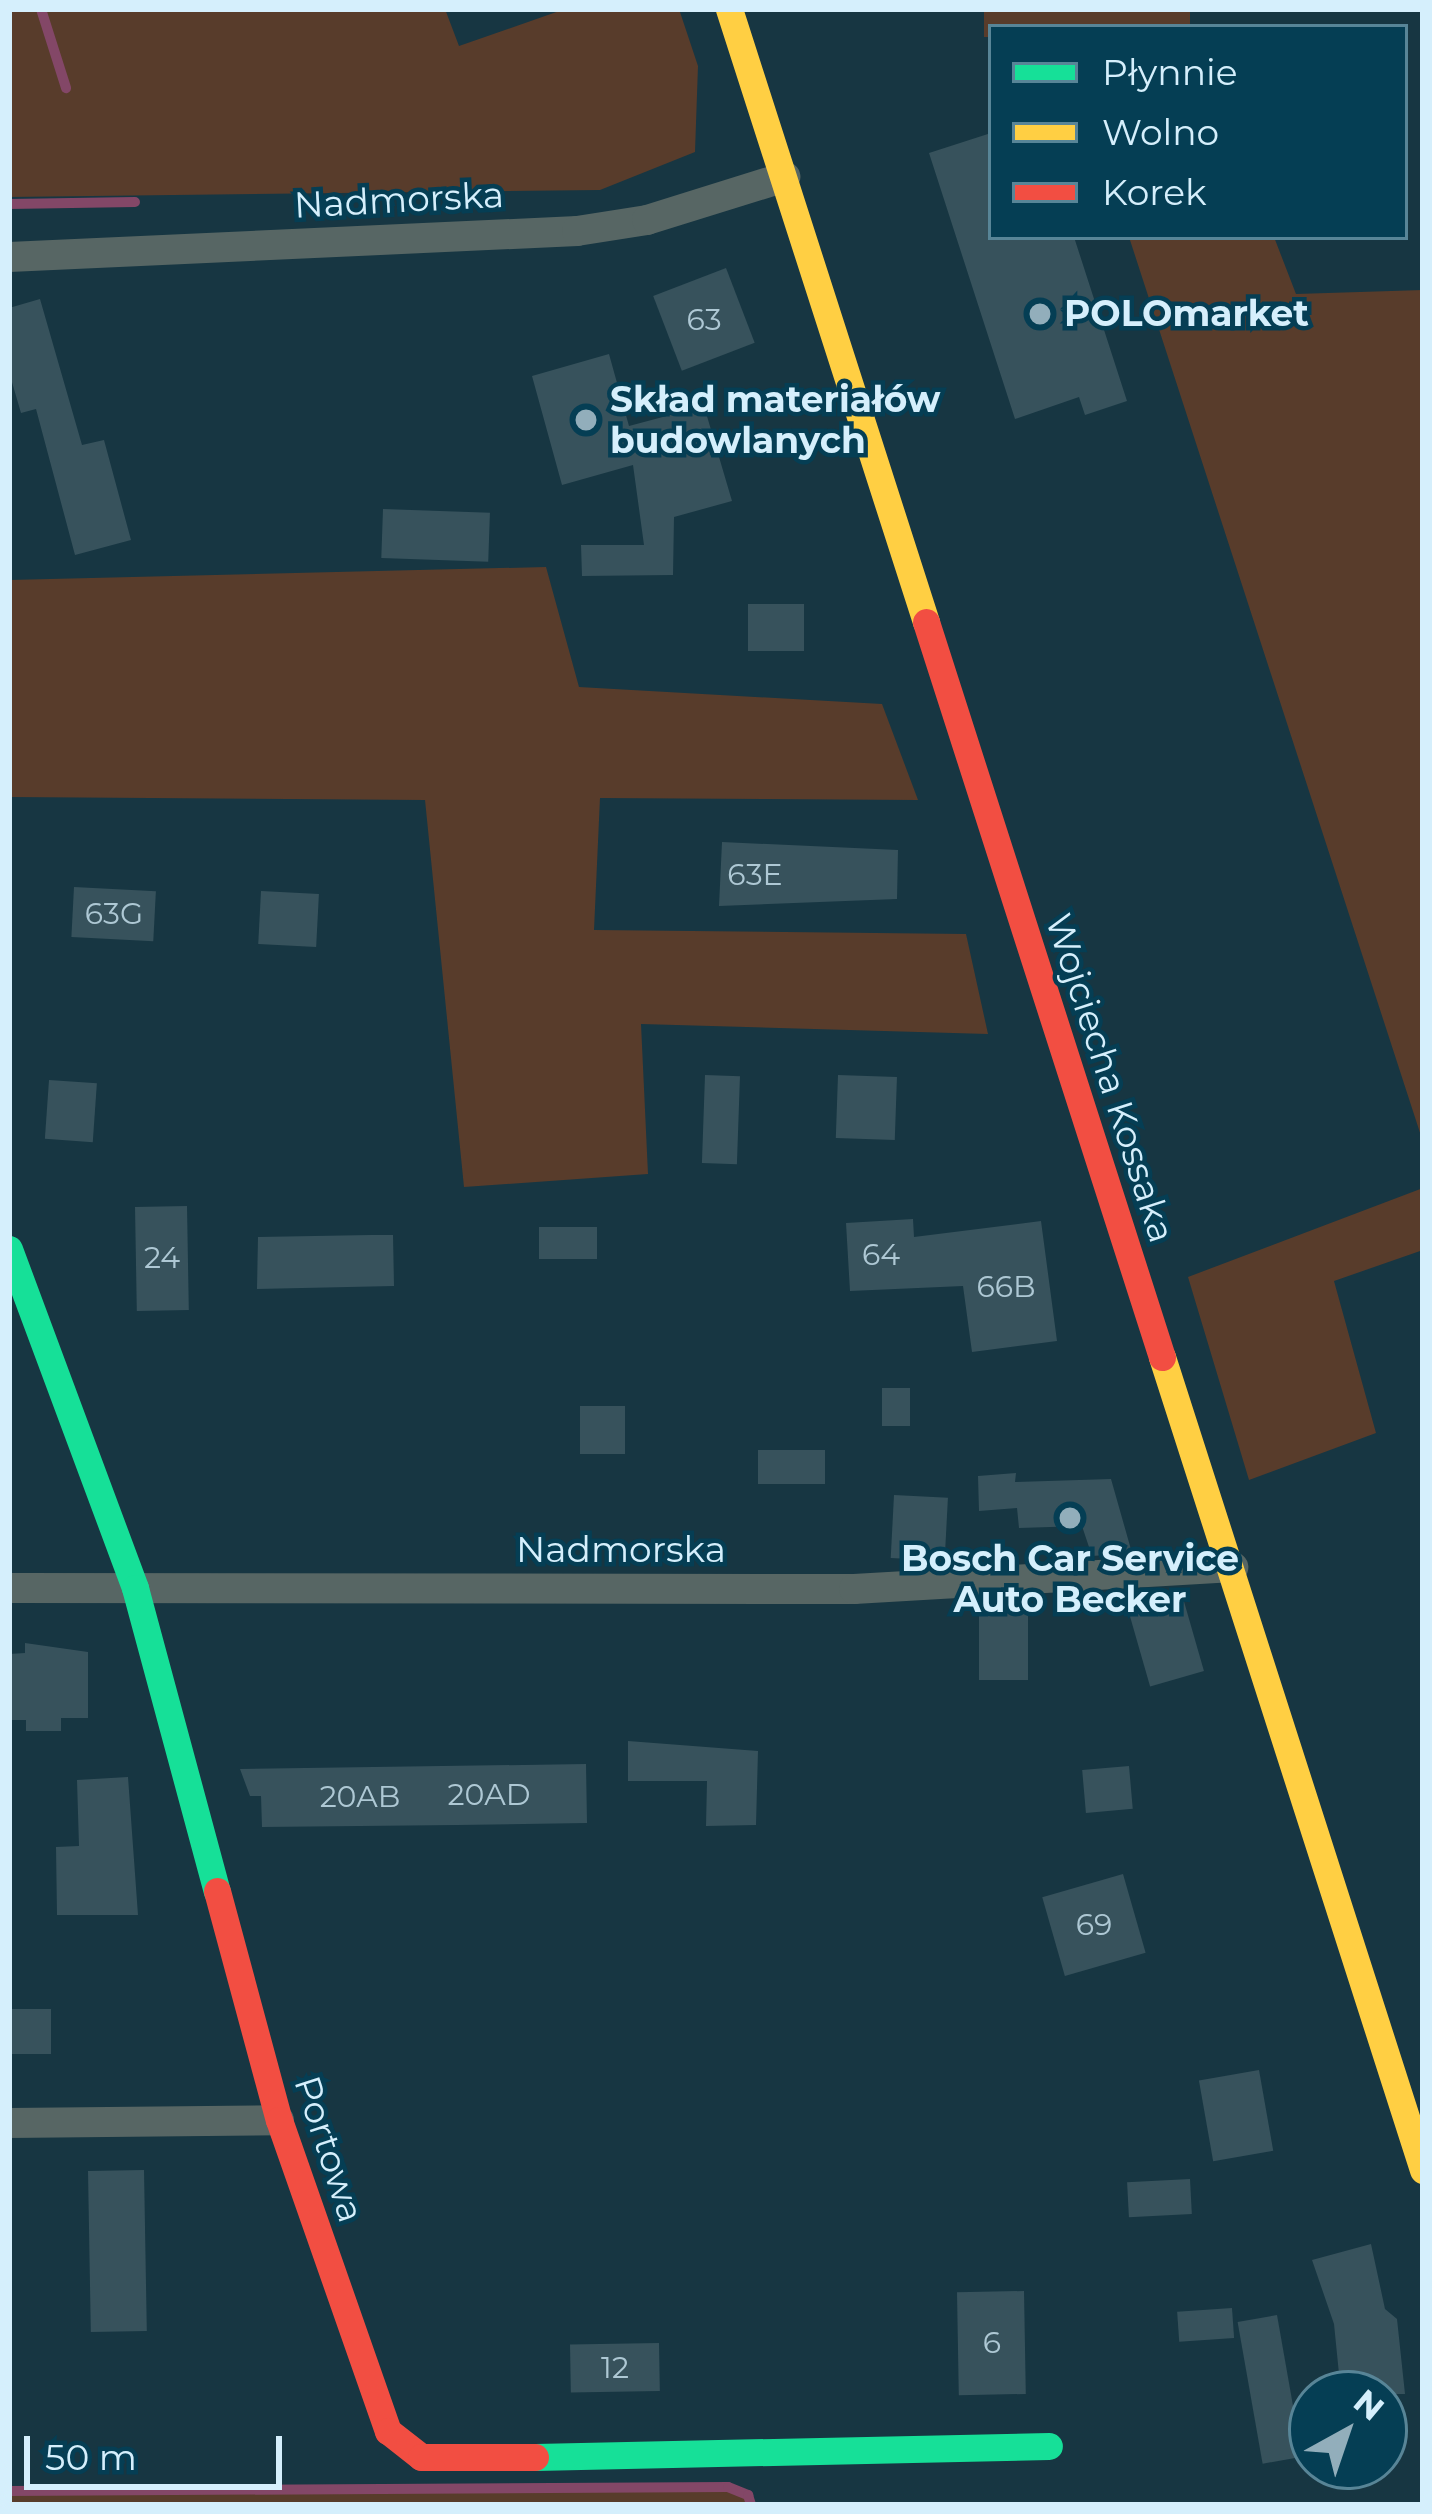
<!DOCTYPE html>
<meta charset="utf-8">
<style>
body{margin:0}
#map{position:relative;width:1432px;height:2514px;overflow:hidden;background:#173642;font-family:Montserrat,sans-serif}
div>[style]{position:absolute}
.green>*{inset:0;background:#583c2b;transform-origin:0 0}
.stream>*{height:10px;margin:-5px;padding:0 5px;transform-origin:5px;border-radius:5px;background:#834767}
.building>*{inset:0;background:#37525c;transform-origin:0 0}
.street>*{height:30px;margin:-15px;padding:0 15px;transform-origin:15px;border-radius:15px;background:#576664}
.fast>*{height:27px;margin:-13.5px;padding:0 13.5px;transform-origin:13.5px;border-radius:13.5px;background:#16e098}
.slow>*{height:27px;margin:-13.5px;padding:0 13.5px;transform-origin:13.5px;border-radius:13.5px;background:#ffcf43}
.jam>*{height:27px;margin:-13.5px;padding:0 13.5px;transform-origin:13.5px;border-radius:13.5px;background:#f24e42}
.dots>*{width:33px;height:33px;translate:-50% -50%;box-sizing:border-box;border:6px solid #053e54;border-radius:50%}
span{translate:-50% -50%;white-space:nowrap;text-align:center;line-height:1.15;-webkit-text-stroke:9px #053e54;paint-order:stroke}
.number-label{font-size:30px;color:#aec8d4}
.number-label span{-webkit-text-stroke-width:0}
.street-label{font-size:36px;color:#d5effc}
.poi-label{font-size:36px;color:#d5effc;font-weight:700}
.left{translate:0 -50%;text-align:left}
.frame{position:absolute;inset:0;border:12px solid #d5effc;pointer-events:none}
.legend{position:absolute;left:988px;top:24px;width:420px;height:216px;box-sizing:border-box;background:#053e54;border:3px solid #588597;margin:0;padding:15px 21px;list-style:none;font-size:36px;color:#d5effc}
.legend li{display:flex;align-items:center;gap:24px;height:60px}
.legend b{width:60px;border:3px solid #588597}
.north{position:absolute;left:1288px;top:2370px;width:120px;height:120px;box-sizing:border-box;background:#053e54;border:3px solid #588597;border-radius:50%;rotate:40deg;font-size:33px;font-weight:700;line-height:48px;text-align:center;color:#d5effc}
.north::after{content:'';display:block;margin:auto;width:42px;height:54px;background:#92aebb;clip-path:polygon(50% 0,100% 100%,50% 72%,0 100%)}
.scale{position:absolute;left:24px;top:2436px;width:258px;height:54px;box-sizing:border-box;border:6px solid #d5effc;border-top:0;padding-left:15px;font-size:36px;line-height:42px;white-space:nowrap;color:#d5effc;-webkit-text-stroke:9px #053e54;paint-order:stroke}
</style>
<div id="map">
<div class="green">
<div style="clip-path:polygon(9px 9px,445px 9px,459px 46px,565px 9px,679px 9px,698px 66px,695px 152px,600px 190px,9px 197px)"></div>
<div style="left:984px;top:9px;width:206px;height:28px"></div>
<div style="clip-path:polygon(1129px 237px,1274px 237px,1296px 294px,1423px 290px,1423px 1142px)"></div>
<div style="clip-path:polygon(546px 567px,579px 687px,882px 704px,918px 800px,600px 798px,594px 930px,966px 934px,988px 1034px,641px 1024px,648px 1174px,464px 1187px,425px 800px,9px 797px,9px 580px)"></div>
<div style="clip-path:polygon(1423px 1188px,1423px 1250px,1334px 1281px,1376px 1433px,1249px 1480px,1188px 1277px)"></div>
<div style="clip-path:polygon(728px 2487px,748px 2495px,751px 2505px,9px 2505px,9px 2491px)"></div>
</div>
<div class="stream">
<div style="left:41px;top:9px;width:83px;rotate:72.4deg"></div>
<div style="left:9px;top:204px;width:126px;rotate:-0.9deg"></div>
<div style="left:9px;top:2491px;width:719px;rotate:-0.32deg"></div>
<div style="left:728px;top:2487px;width:22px;rotate:22deg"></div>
<div style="left:748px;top:2495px;width:10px;rotate:73deg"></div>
</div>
<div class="building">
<div style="clip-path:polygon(991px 133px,991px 237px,1074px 237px,1127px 401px,1085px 415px,1079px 397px,1015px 419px,929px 153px)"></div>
<div style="left:726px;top:268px;width:80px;height:78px;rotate:69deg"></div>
<div style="clip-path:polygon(40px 299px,82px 445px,104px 440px,131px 540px,75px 555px,36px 409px,21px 413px,9px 372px,9px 308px)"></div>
<div style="clip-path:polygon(609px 354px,629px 426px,704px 406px,732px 501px,674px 517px,673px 575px,582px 576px,581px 545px,644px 545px,633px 465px,562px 485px,532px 376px)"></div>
<div style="left:383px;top:509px;width:107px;height:49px;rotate:2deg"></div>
<div style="left:748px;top:604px;width:56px;height:47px"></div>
<div style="clip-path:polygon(722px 842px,898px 850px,897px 899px,719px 906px)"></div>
<div style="left:74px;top:887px;width:82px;height:50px;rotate:3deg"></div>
<div style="left:261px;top:891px;width:58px;height:53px;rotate:3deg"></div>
<div style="left:705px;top:1075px;width:35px;height:88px;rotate:2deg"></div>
<div style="left:838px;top:1075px;width:59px;height:63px;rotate:2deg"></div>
<div style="left:49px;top:1080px;width:48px;height:59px;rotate:4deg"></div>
<div style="left:187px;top:1206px;width:104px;height:52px;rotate:89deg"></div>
<div style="clip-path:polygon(913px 1219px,914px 1237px,1041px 1221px,1057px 1341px,972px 1352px,963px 1286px,850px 1291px,846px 1223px)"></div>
<div style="left:597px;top:1227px;width:32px;height:58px;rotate:90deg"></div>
<div style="clip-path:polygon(371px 1235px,393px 1235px,394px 1286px,257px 1289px,258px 1237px)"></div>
<div style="left:882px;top:1388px;width:28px;height:38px"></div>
<div style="left:580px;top:1406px;width:45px;height:48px"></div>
<div style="left:758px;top:1450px;width:67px;height:34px"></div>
<div style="clip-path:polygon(1016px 1473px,1015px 1482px,1111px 1479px,1132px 1553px,1092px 1556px,1082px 1526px,1019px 1528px,1017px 1508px,979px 1511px,978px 1476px)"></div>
<div style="left:894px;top:1495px;width:54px;height:63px;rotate:3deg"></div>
<div style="left:1183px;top:1598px;width:76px;height:56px;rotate:74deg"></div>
<div style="left:979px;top:1603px;width:49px;height:77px"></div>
<div style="clip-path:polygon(25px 1643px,88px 1652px,88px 1718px,61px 1718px,61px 1731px,26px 1731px,26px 1720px,9px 1720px,9px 1654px,25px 1653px)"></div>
<div style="clip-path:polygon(628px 1741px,758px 1751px,756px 1825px,706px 1826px,707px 1781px,628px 1781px)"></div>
<div style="clip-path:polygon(586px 1764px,587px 1823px,457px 1825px,262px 1827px,261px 1796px,250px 1796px,240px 1769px)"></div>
<div style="left:1129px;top:1766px;width:43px;height:47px;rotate:85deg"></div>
<div style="clip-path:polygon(128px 1777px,138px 1915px,57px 1915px,56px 1847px,79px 1846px,77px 1780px)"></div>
<div style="left:1123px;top:1874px;width:82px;height:84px;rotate:74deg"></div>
<div style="left:9px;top:2009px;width:42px;height:45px"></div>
<div style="left:1259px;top:2070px;width:82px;height:61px;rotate:80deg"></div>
<div style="left:144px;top:2170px;width:161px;height:56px;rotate:89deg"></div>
<div style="left:1190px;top:2179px;width:35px;height:63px;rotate:87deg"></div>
<div style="clip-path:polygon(1371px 2244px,1385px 2309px,1397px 2319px,1405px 2394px,1341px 2394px,1334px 2324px,1312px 2260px)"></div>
<div style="left:1024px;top:2291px;width:103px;height:67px;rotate:89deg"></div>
<div style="left:1232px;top:2308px;width:30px;height:55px;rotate:86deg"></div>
<div style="left:1277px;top:2315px;width:144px;height:40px;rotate:80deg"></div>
<div style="left:659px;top:2343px;width:48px;height:89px;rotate:89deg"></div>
</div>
<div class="street">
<div style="left:9px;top:257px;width:569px;rotate:-2.62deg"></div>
<div style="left:577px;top:231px;width:71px;rotate:-8.9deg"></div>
<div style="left:647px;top:220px;width:145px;rotate:-17.3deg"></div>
<div style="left:9px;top:1588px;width:845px;rotate:0.07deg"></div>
<div style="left:854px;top:1589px;width:380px;rotate:-3.3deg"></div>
<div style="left:9px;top:2123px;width:270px;rotate:-0.6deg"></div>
</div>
<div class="fast">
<div style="left:9px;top:1249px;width:362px;rotate:69.6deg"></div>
<div style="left:135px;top:1588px;width:314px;rotate:74.9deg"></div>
<div style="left:535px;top:2457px;width:514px;rotate:-1.23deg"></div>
</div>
<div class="slow">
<div style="left:729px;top:9px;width:644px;rotate:72.18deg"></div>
<div style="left:1162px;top:1357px;width:854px;rotate:72.2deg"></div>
</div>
<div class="jam">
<div style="left:926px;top:622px;width:772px;rotate:72.2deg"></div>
<div style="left:217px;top:1891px;width:237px;rotate:74.9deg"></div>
<div style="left:279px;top:2120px;width:330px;rotate:70.7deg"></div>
<div style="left:388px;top:2431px;width:42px;rotate:38.2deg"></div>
<div style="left:421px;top:2457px;width:114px"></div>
</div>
<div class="dots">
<div style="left:1040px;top:314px;background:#92aebb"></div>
<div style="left:586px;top:420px;background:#92aebb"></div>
<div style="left:1070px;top:1518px;background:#92aebb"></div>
</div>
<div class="number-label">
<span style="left:704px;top:320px">63</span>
<span style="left:755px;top:875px">63E</span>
<span style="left:114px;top:914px">63G</span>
<span style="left:881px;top:1255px">64</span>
<span style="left:162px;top:1258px">24</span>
<span style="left:1006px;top:1287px">66B</span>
<span style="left:489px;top:1795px">20AD</span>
<span style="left:360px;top:1797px">20AB</span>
<span style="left:1094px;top:1925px">69</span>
<span style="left:992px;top:2343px">6</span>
<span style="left:615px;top:2368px">12</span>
</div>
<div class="street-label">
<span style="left:399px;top:200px;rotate:-3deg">Nadmorska</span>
<span style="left:1110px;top:1078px;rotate:72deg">Wojciecha Kossaka</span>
<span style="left:621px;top:1550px">Nadmorska</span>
<span style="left:329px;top:2149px;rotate:72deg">Portowa</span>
</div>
<div class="poi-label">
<span class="left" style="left:1064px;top:314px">POLOmarket</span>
<span class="left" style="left:610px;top:420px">Skład materiałów<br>budowlanych</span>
<span style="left:1070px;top:1579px">Bosch Car Service<br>Auto Becker</span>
</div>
<div class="frame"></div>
<ul class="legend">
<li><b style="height:15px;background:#16e098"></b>Płynnie</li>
<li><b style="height:15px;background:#ffcf43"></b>Wolno</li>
<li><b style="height:15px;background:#f24e42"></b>Korek</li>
</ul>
<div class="north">N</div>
<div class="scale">50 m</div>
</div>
